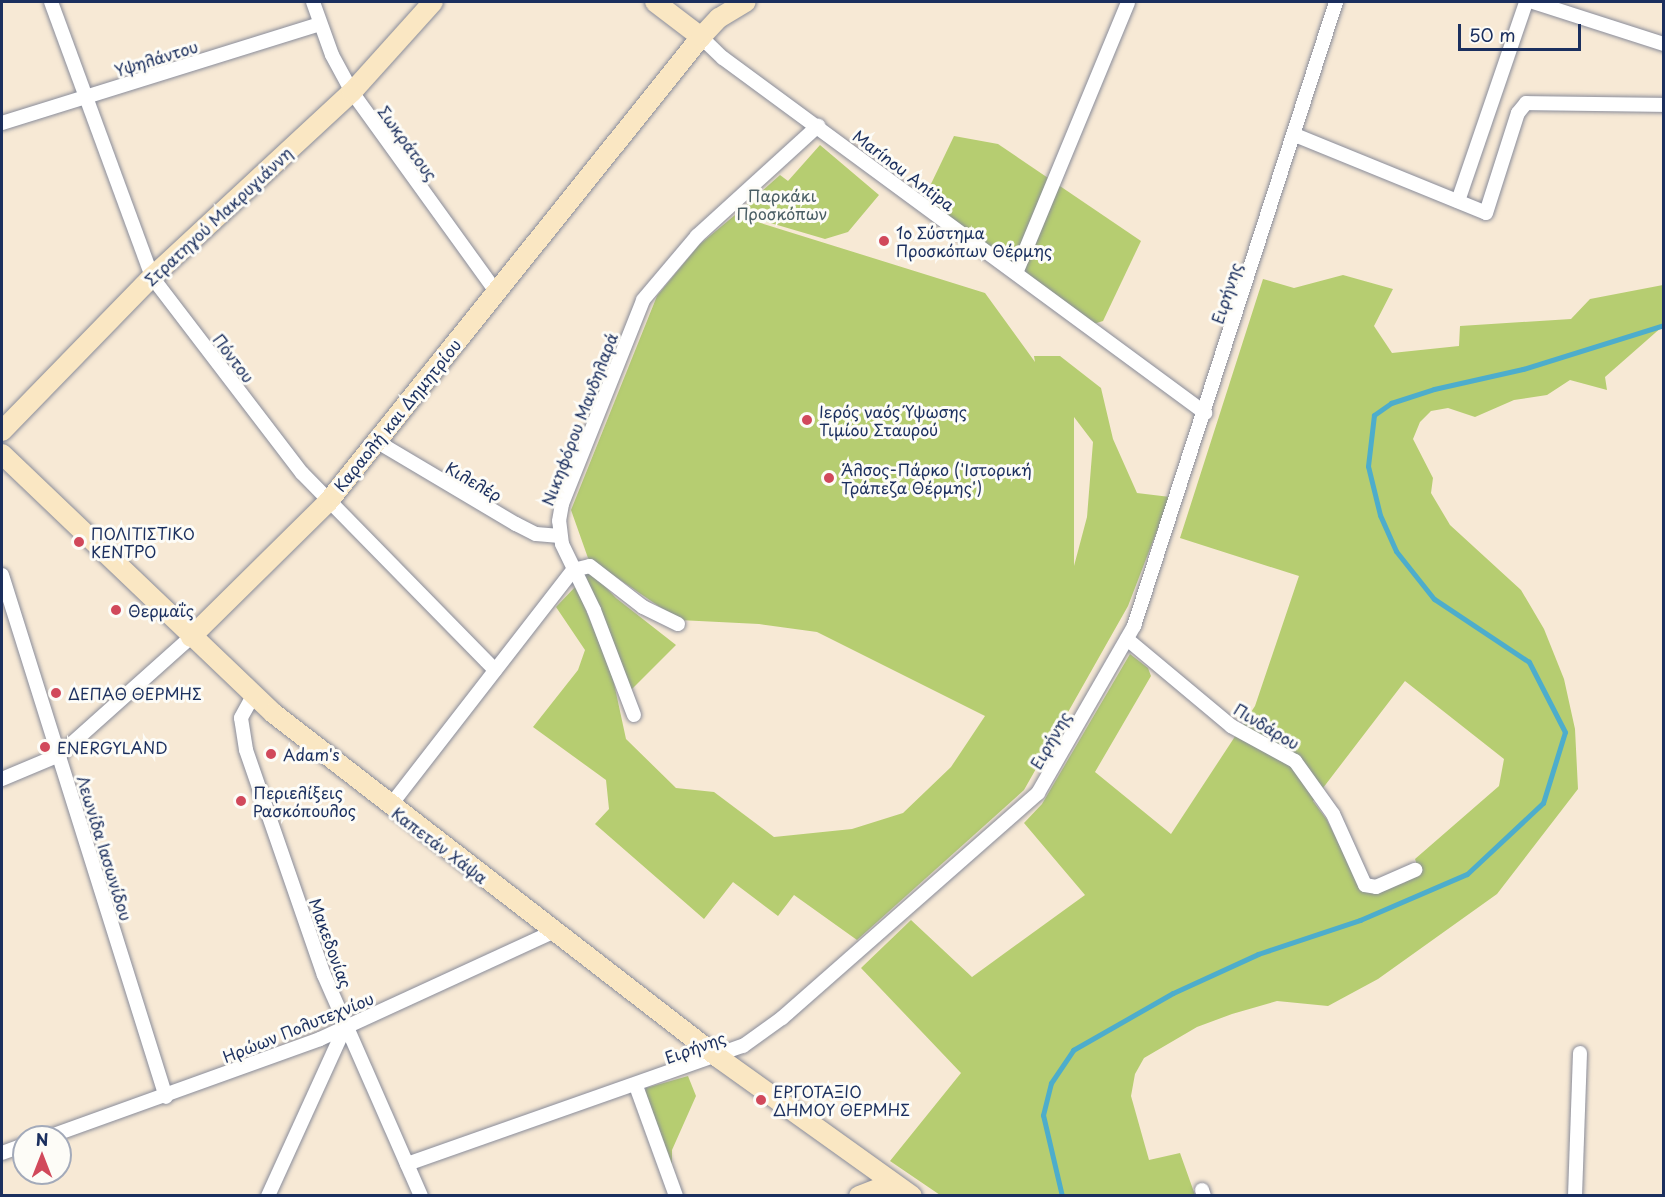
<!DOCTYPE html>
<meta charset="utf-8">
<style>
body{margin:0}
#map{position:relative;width:1665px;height:1197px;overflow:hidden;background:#f7e9d5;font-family:"Playpen Sans",sans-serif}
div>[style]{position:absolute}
.green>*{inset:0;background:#b6cd71}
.stream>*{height:5px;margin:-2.5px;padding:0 2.5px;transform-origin:2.5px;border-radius:2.5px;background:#4dadcc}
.roads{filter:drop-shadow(0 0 2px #898c9a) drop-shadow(0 0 2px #898c9a)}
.street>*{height:14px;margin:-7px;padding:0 7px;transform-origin:7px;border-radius:7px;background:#fff}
.secondary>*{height:20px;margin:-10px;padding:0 10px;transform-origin:10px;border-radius:10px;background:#fae7c3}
.dots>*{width:16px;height:16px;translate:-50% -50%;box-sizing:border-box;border:3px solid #fdfcf7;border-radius:50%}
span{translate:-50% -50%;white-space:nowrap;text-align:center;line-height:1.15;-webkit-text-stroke:6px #fdfcf7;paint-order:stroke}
.street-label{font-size:16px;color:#1b2f5e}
.park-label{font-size:16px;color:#4a5e64}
.poi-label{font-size:16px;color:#1b2f5e}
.left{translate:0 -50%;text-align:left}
.frame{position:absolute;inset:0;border:3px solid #1b2f5e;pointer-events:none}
.north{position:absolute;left:12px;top:1125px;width:60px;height:60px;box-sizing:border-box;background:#fdfcf7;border:2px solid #a3aaba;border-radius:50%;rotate:0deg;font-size:16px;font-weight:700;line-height:24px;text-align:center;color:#1b2f5e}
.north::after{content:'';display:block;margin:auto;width:21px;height:27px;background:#d1495b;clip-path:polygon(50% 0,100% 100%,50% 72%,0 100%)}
.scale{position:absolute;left:1458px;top:24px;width:123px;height:27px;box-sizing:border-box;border:3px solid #1b2f5e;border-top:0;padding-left:8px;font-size:18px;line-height:21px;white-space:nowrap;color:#1b2f5e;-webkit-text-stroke:4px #fdfcf7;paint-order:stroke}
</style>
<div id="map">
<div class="green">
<div style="clip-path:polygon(954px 136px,998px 144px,1141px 241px,1103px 321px,1081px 328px,919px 209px)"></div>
<div style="clip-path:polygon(820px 145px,879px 195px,848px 232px,825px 239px,737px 213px,780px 175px,788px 181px)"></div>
<div style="clip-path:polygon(evenodd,735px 215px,985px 293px,1035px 362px,1034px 356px,1060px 356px,1101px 388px,1113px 439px,1137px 493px,1170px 497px,1128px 606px,1024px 790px,857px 940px,794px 895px,778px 916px,733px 882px,704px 919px,595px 824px,609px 809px,606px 780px,533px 727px,578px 670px,585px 650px,556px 607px,576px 586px,612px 674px,626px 739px,676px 788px,714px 792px,774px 837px,852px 829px,903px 813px,951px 767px,985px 716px,817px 632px,759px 624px,679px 620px,588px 558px,571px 510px,657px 296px,699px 245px,735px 215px,1074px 417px,1093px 442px,1087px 517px,1074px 566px,1074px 417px)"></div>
<div style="clip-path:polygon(evenodd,1343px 275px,1393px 289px,1374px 326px,1392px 353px,1459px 346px,1460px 326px,1571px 319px,1590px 299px,1663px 285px,1663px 326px,1605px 377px,1607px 390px,1570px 380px,1547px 395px,1514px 400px,1475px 417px,1448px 408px,1431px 411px,1420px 422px,1413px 439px,1433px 478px,1431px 493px,1450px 525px,1521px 590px,1544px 629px,1564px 679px,1575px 729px,1578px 789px,1497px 894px,1378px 979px,1328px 1006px,1277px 1001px,1232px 1014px,1197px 1027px,1144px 1058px,1135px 1074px,1131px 1096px,1149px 1160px,1180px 1153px,1195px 1195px,940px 1195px,890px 1161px,961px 1073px,861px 968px,911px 920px,972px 977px,1085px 895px,1024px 823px,1042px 804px,1130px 654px,1148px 668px,1151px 676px,1095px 772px,1171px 834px,1255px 706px,1299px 576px,1180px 538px,1263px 279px,1294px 288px,1343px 275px,1405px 681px,1504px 759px,1499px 786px,1415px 859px,1419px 871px,1404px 883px,1363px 892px,1327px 820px,1313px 801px,1405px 681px)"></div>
<div style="clip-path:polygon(589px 570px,616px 598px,676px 645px,629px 692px,584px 571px)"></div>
<div style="clip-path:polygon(688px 1076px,696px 1096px,672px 1150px,672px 1169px,645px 1093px,646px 1088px)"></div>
</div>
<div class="stream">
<div style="left:1062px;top:1196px;width:83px;rotate:-103.2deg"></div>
<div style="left:1043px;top:1115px;width:33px;rotate:-76deg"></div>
<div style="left:1051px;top:1083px;width:40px;rotate:-56deg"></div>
<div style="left:1073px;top:1050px;width:115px;rotate:-29.7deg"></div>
<div style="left:1173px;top:993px;width:94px;rotate:-24.6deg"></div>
<div style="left:1258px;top:954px;width:108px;rotate:-18.4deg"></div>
<div style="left:1360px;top:920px;width:116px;rotate:-23.3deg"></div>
<div style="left:1467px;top:874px;width:104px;rotate:-43.1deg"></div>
<div style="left:1543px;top:803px;width:74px;rotate:-72.8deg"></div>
<div style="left:1565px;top:732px;width:79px;rotate:-117.2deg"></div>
<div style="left:1529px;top:662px;width:114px;rotate:-146.4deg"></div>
<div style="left:1434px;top:599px;width:61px;rotate:-128.4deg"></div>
<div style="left:1396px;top:551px;width:39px;rotate:-114deg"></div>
<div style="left:1380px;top:515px;width:50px;rotate:-103.8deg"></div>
<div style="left:1368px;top:466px;width:51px;rotate:-83.3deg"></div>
<div style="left:1374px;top:415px;width:21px;rotate:-35deg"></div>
<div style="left:1391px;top:403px;width:45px;rotate:-18deg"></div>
<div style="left:1434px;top:389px;width:91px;rotate:-12.7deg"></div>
<div style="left:1523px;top:369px;width:148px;rotate:-17.3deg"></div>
</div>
<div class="roads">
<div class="street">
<div style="left:51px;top:2px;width:293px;rotate:69.8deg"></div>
<div style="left:152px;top:277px;width:247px;rotate:52.6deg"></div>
<div style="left:302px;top:473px;width:276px;rotate:45.6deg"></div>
<div style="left:313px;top:2px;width:56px;rotate:70.3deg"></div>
<div style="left:332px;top:55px;width:42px;rotate:61.6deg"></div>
<div style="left:352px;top:92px;width:246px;rotate:54.2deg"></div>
<div style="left:1533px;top:2px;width:138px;rotate:17.8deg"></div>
<div style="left:701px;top:37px;width:30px;rotate:44deg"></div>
<div style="left:723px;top:58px;width:599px;rotate:36.37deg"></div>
<div style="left:2px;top:123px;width:333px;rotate:-17.3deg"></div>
<div style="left:1295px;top:135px;width:206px;rotate:22.2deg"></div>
<div style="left:1486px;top:213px;width:105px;rotate:-72.3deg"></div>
<div style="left:1518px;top:113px;width:13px;rotate:-51deg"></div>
<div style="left:1526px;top:103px;width:138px;rotate:0.8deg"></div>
<div style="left:1458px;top:201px;width:210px;rotate:-71.1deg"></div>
<div style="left:1016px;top:273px;width:293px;rotate:-67.5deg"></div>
<div style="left:376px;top:441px;width:163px;rotate:30.7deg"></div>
<div style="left:516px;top:524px;width:22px;rotate:27deg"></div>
<div style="left:536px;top:534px;width:24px;rotate:5deg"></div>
<div style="left:2px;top:575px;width:547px;rotate:72.56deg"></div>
<div style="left:1127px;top:639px;width:136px;rotate:39.9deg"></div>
<div style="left:1231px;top:726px;width:73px;rotate:28.7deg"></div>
<div style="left:1295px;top:761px;width:65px;rotate:54.4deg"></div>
<div style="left:1333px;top:814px;width:78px;rotate:65.7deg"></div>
<div style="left:1365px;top:885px;width:11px;rotate:10deg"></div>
<div style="left:1376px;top:887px;width:43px;rotate:-23.6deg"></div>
<div style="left:253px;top:696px;width:25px;rotate:119deg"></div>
<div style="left:241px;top:718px;width:32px;rotate:81deg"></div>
<div style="left:246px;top:750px;width:238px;rotate:70.9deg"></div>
<div style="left:324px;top:975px;width:241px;rotate:66.3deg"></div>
<div style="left:634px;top:715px;width:112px;rotate:-110.9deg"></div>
<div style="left:594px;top:610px;width:73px;rotate:-115.9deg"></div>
<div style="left:562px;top:544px;width:23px;rotate:-97deg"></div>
<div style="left:559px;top:521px;width:17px;rotate:-80deg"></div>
<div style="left:562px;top:504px;width:219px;rotate:-68.3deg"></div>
<div style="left:643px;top:300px;width:84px;rotate:-49.8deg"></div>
<div style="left:697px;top:236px;width:164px;rotate:-42.3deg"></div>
<div style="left:2px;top:779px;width:62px;rotate:-22.8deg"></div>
<div style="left:59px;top:755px;width:177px;rotate:-41.8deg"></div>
<div style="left:390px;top:806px;width:299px;rotate:-52.2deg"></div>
<div style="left:573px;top:570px;width:17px;rotate:-13deg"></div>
<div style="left:590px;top:566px;width:67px;rotate:37.7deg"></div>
<div style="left:643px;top:607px;width:39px;rotate:26deg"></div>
<div style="left:636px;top:1086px;width:117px;rotate:70deg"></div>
<div style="left:48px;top:1137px;width:289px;rotate:-19.8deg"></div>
<div style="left:320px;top:1039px;width:256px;rotate:-24.7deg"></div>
<div style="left:2px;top:1153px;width:23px;rotate:-20deg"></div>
<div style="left:407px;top:1164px;width:356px;rotate:-19.4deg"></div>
<div style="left:743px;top:1046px;width:48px;rotate:-35.7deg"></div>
<div style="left:782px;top:1018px;width:341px;rotate:-41.3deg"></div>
<div style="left:1038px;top:793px;width:193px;rotate:-60.1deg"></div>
<div style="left:1134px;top:626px;width:656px;rotate:-72.06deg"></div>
<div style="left:1202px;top:1190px;width:6px;rotate:72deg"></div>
<div style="left:268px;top:1196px;width:186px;rotate:-65.5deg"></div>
<div style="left:1575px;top:1196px;width:143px;rotate:-88deg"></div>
</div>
<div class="secondary">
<div style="left:655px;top:2px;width:58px;rotate:37.3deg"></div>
<div style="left:2px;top:431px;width:215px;rotate:-45.8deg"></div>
<div style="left:152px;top:277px;width:272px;rotate:-42.8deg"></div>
<div style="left:352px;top:92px;width:121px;rotate:-48deg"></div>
<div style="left:2px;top:454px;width:375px;rotate:43.7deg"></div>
<div style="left:273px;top:713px;width:564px;rotate:37.72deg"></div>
<div style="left:719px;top:1058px;width:237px;rotate:35.6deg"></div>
<div style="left:191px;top:637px;width:192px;rotate:-44.6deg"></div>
<div style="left:328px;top:502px;width:596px;rotate:-51.27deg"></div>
<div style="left:701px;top:37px;width:26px;rotate:-47deg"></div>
<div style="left:719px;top:18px;width:31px;rotate:-31deg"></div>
<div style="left:859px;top:1196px;width:36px;rotate:-21deg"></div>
</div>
</div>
<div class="dots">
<div style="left:884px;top:241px;background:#d1495b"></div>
<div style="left:807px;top:420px;background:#d1495b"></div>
<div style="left:829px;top:478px;background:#d1495b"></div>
<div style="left:79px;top:542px;background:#d1495b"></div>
<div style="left:116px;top:610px;background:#d1495b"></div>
<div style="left:56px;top:693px;background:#d1495b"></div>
<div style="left:45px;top:747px;background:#d1495b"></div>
<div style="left:271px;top:754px;background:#d1495b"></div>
<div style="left:241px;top:801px;background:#d1495b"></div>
<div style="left:761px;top:1100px;background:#d1495b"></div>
</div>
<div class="street-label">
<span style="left:156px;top:58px;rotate:-17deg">Υψηλάντου</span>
<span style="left:408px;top:143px;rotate:54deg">Σωκράτους</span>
<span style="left:904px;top:170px;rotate:37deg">Marínou Antipa</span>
<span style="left:218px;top:216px;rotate:-43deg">Στρατηγού Μακρυγιάννη</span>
<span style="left:1226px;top:293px;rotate:-72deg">Ειρήνης</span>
<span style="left:234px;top:358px;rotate:53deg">Πόντου</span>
<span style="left:397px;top:415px;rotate:-51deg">Καραολή και Δημητρίου</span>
<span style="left:579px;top:419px;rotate:-69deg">Νικηφόρου Μανδηλαρά</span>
<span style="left:474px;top:481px;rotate:30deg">Κιλελέρ</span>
<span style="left:1267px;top:726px;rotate:31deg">Πινδάρου</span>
<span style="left:1050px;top:740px;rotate:-60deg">Ειρήνης</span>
<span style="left:440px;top:845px;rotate:37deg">Καπετάν Χάψα</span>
<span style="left:105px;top:848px;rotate:73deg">Λεωνίδα Ιασωνίδου</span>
<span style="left:331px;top:943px;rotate:70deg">Μακεδονίας</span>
<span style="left:298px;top:1027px;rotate:-22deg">Ηρώων Πολυτεχνίου</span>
<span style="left:695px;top:1047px;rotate:-20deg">Ειρήνης</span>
</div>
<div class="park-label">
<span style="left:782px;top:204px">Παρκάκι<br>Προσκόπων</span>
</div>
<div class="poi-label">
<span class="left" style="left:896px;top:241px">1ο Σύστημα<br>Προσκόπων Θέρμης</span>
<span class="left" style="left:819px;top:420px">Ιερός ναός Ύψωσης<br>Τιμίου Σταυρού</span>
<span class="left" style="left:841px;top:478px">Άλσος-Πάρκο ('Ιστορική<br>Τράπεζα Θέρμης')</span>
<span class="left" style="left:91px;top:542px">ΠΟΛΙΤΙΣΤΙΚΟ<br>ΚΕΝΤΡΟ</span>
<span class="left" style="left:128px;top:610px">Θερμαΐς</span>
<span class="left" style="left:68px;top:693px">ΔΕΠΑΘ ΘΕΡΜΗΣ</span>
<span class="left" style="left:57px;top:747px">ENERGYLAND</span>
<span class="left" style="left:283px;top:754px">Adam's</span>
<span class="left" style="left:253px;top:801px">Περιελίξεις<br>Ρασκόπουλος</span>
<span class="left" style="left:773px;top:1100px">ΕΡΓΟΤΑΞΙΟ<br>ΔΗΜΟΥ ΘΕΡΜΗΣ</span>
</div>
<div class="frame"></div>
<div class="north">N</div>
<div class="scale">50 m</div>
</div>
